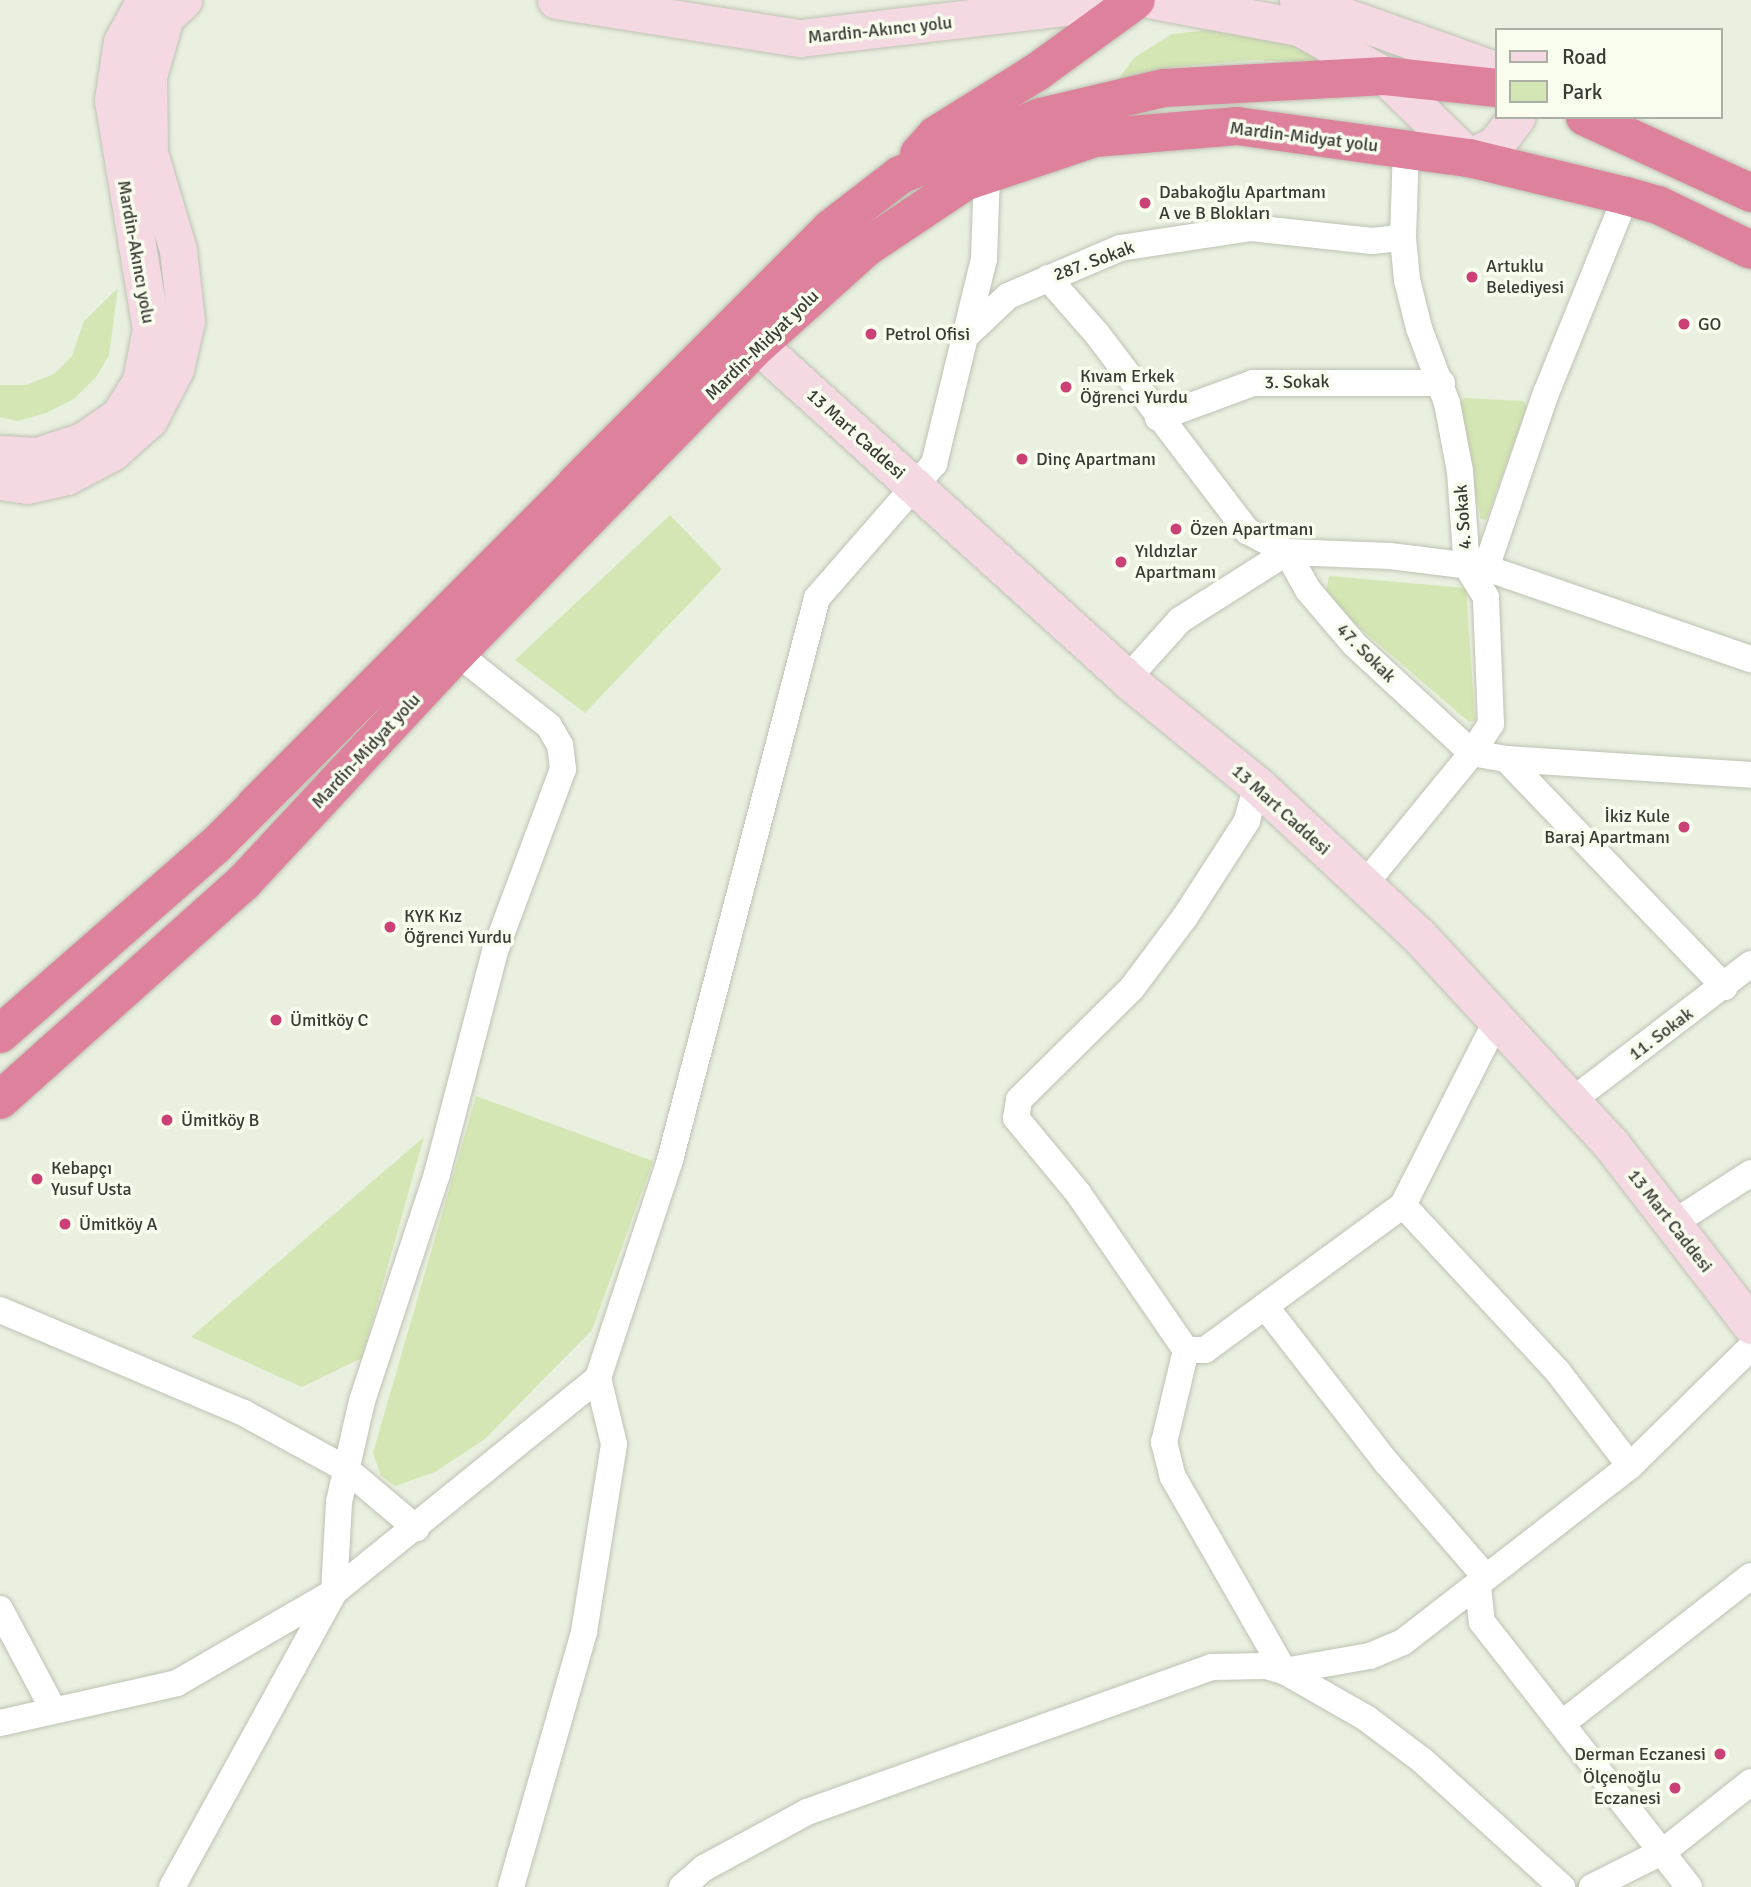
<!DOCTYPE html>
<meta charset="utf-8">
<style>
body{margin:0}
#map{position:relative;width:1751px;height:1887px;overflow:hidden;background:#eaf0e0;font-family:Signika,sans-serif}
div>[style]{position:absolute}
.green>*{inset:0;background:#d4e6b3}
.roads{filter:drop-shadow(0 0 2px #bdc2b3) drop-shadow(0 0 2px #bdc2b3)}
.street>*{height:26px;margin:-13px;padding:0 13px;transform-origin:13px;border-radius:13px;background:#fff}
.secondary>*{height:37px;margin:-18.5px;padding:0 18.5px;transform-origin:18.5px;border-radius:18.5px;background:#f5d9e2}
.highway>*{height:38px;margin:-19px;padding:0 19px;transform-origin:19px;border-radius:19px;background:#de819d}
.dots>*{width:19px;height:19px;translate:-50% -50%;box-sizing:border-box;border:4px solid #f8fded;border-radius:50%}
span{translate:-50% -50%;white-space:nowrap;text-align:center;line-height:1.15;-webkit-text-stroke:7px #f8fded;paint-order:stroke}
.street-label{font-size:18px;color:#393b35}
.poi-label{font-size:18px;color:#393b35}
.left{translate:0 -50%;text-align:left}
.right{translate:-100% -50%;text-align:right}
.legend{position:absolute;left:1495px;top:28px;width:228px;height:91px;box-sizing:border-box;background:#f8fded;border:2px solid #acafa3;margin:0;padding:9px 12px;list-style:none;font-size:21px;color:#393b35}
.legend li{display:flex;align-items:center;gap:14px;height:35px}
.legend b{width:35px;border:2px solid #acafa3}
</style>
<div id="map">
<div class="green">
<div style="clip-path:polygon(1235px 27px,1296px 45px,1328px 64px,1255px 60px,1175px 67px,1118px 80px,1134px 58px,1172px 34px)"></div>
<div style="clip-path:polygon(118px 288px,109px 355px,97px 376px,74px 399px,46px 413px,17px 421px,0 417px,0 385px,26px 385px,54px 374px,72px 356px,84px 321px)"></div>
<div style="clip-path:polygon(1464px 398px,1523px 401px,1527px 407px,1486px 520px,1481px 519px,1457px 407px)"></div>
<div style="clip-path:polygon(670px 515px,722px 569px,585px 713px,515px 660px)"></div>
<div style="clip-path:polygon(1329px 576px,1466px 588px,1475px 720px,1469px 722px,1325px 598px)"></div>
<div style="clip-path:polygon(476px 1096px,653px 1161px,592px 1330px,485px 1439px,435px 1472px,395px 1486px,381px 1476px,373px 1453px)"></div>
<div style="clip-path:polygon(424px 1137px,362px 1358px,302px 1387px,191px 1337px)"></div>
</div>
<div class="roads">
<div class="street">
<div style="left:1048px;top:278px;width:74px;rotate:48.8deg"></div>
<div style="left:1097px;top:334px;width:248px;rotate:52.7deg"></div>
<div style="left:1247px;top:531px;width:45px;rotate:27.7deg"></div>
<div style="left:1287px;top:552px;width:43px;rotate:61.1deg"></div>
<div style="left:1308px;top:590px;width:72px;rotate:49.5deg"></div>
<div style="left:1355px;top:645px;width:159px;rotate:42.7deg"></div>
<div style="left:1472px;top:753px;width:35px;rotate:10deg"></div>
<div style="left:1506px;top:759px;width:316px;rotate:46.2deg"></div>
<div style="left:970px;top:332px;width:52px;rotate:-43.5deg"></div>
<div style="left:1008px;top:296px;width:122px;rotate:-23.2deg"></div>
<div style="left:1120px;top:248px;width:133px;rotate:-8.7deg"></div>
<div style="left:1251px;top:228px;width:122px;rotate:6.1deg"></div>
<div style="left:1372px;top:241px;width:31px;rotate:-6deg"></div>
<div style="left:1158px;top:418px;width:101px;rotate:-20.2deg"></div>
<div style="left:1253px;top:383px;width:189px"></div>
<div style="left:1486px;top:568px;width:185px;rotate:-71.1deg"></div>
<div style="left:1546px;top:393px;width:213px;rotate:-67.9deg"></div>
<div style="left:1127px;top:679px;width:79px;rotate:-48.1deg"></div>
<div style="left:1180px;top:620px;width:127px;rotate:-32.4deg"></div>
<div style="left:1287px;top:552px;width:103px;rotate:2.2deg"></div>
<div style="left:1390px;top:556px;width:97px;rotate:7.1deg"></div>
<div style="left:1486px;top:568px;width:280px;rotate:19deg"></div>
<div style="left:1506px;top:759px;width:246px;rotate:3.7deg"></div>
<div style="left:1257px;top:785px;width:37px;rotate:106deg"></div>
<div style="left:1247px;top:821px;width:114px;rotate:122.9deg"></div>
<div style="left:1185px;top:917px;width:89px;rotate:126.7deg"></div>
<div style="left:1132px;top:988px;width:159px;rotate:135.3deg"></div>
<div style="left:1019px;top:1100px;width:18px;rotate:99deg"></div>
<div style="left:1016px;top:1118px;width:97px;rotate:50.4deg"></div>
<div style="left:1078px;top:1193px;width:191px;rotate:55.5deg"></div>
<div style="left:1186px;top:1350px;width:19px"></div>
<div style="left:1205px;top:1350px;width:245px;rotate:-36.2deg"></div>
<div style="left:1403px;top:1205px;width:205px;rotate:-63.1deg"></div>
<div style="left:1364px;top:885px;width:171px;rotate:-50.7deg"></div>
<div style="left:1472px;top:753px;width:35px;rotate:-57deg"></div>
<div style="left:1491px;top:724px;width:127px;rotate:-92.3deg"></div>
<div style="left:1486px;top:597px;width:36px;rotate:-122deg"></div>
<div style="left:1467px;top:567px;width:96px;rotate:-94.2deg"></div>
<div style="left:1460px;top:471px;width:69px;rotate:-100.8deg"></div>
<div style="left:1447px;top:403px;width:80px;rotate:-110.5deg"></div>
<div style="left:1419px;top:328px;width:49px;rotate:-104deg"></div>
<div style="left:1407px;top:280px;width:42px;rotate:-95.4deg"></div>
<div style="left:1403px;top:238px;width:89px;rotate:-88.1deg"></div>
<div style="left:1569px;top:1103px;width:229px;rotate:-37.4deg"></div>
<div style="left:1403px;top:1205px;width:228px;rotate:47.1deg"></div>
<div style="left:1558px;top:1372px;width:118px;rotate:52.5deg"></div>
<div style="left:1672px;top:1224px;width:94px;rotate:-32.8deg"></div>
<div style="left:1265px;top:1306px;width:199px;rotate:52.2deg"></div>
<div style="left:1387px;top:1463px;width:150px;rotate:49.1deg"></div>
<div style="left:0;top:1310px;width:263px;rotate:22.9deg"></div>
<div style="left:242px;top:1412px;width:119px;rotate:28.7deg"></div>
<div style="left:346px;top:1469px;width:92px;rotate:40.1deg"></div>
<div style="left:1186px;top:1350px;width:95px;rotate:103.4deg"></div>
<div style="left:1164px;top:1442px;width:36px;rotate:76deg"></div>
<div style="left:1173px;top:1477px;width:224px;rotate:60.2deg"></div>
<div style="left:1284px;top:1671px;width:95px;rotate:29.8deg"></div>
<div style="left:1366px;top:1718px;width:71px;rotate:37deg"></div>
<div style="left:1423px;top:1761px;width:188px;rotate:42.2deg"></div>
<div style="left:1478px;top:1586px;width:36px;rotate:84deg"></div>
<div style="left:1482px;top:1622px;width:336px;rotate:52deg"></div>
<div style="left:0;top:1609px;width:113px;rotate:62.1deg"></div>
<div style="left:1564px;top:1722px;width:237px;rotate:-38deg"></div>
<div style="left:0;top:1723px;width:181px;rotate:-12.7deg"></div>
<div style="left:177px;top:1683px;width:181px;rotate:-30.1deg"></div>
<div style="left:334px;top:1592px;width:340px;rotate:-39deg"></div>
<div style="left:598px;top:1378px;width:230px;rotate:-71.7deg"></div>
<div style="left:670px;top:1160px;width:581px;rotate:-75.34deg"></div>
<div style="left:817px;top:598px;width:178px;rotate:-48.9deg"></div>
<div style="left:934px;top:464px;width:211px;rotate:-76.3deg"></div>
<div style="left:984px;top:259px;width:87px;rotate:-88deg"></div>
<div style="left:172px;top:1887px;width:337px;rotate:-61.2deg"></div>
<div style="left:334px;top:1592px;width:90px;rotate:-86.8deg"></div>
<div style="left:339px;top:1502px;width:104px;rotate:-77.2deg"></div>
<div style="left:362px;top:1401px;width:239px;rotate:-71.7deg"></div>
<div style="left:437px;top:1174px;width:230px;rotate:-75.4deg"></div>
<div style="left:495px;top:951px;width:194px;rotate:-69.5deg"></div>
<div style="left:563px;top:769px;width:24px;rotate:-97deg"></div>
<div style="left:560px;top:745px;width:22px;rotate:-120deg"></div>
<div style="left:549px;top:726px;width:117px;rotate:-141.6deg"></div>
<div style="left:511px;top:1887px;width:265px;rotate:-74deg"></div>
<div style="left:584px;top:1632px;width:190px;rotate:-80.9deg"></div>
<div style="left:614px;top:1444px;width:68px;rotate:-103.6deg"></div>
<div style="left:682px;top:1887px;width:29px;rotate:-41deg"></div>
<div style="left:704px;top:1868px;width:117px;rotate:-28.5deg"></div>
<div style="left:807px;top:1812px;width:430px;rotate:-19.7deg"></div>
<div style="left:1212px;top:1667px;width:54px;rotate:-1.1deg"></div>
<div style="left:1266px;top:1666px;width:19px;rotate:16deg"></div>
<div style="left:1284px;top:1671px;width:87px;rotate:-9.9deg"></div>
<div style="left:1370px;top:1656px;width:36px;rotate:-23deg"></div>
<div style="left:1403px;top:1642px;width:287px;rotate:-37.8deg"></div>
<div style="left:1630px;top:1466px;width:170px;rotate:-44.5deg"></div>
<div style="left:1592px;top:1887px;width:80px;rotate:-26.6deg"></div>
<div style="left:1664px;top:1851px;width:111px;rotate:-38.4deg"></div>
</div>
<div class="secondary">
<div style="left:556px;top:0;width:247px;rotate:8.9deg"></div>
<div style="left:800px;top:38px;width:325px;rotate:-6.7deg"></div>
<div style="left:1153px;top:0;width:148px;rotate:10.5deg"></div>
<div style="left:1299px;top:27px;width:99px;rotate:29.7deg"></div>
<div style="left:1385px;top:76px;width:117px;rotate:44.3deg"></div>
<div style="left:1469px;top:158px;width:30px;rotate:-27deg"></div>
<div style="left:1496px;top:144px;width:34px;rotate:-53deg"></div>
<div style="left:1298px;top:0;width:211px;rotate:19.6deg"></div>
<div style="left:758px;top:345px;width:498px;rotate:42.1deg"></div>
<div style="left:1127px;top:679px;width:168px;rotate:39.2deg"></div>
<div style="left:1257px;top:785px;width:221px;rotate:43deg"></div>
<div style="left:1419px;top:936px;width:283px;rotate:47.3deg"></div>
<div style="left:1611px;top:1144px;width:229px;rotate:52.3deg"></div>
<div style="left:0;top:454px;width:37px;rotate:3deg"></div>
<div style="left:37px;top:456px;width:48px;rotate:-18.1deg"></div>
<div style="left:83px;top:441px;width:44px;rotate:-34.8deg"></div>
<div style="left:119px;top:416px;width:41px;rotate:-57.8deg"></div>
<div style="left:141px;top:381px;width:53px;rotate:-79.1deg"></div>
<div style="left:151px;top:329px;width:232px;rotate:-99.4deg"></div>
<div style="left:113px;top:100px;width:59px;rotate:-81.2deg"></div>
<div style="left:122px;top:42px;width:48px;rotate:-61.3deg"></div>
<div style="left:0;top:481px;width:27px;rotate:8deg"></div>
<div style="left:27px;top:485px;width:41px;rotate:-12.7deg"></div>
<div style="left:67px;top:476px;width:51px;rotate:-28.1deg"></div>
<div style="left:112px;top:452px;width:50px;rotate:-41.7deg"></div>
<div style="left:149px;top:419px;width:56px;rotate:-62.5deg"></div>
<div style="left:175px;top:369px;width:49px;rotate:-77.1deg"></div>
<div style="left:186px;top:321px;width:71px;rotate:-96.4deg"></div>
<div style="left:178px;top:250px;width:101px;rotate:-106.6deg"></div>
<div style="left:149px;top:153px;width:77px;rotate:-90.7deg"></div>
<div style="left:148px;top:76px;width:61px;rotate:-73.9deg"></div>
<div style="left:165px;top:17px;width:25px;rotate:-43deg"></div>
</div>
<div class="highway">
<div style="left:1585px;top:117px;width:183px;rotate:24.6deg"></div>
<div style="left:919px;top:154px;width:25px;rotate:-48deg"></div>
<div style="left:936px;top:135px;width:119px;rotate:-32deg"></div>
<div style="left:1037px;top:72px;width:122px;rotate:-36deg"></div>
<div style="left:0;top:1034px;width:287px;rotate:-41.2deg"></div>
<div style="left:216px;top:845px;width:870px;rotate:-45.09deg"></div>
<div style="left:830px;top:229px;width:88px;rotate:-37.6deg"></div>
<div style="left:900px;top:175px;width:152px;rotate:-22.4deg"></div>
<div style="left:1041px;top:117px;width:126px;rotate:-13.3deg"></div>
<div style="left:1164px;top:88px;width:221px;rotate:-3.1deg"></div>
<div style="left:1385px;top:76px;width:113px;rotate:6.1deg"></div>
<div style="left:0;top:1100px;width:326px;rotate:-41.8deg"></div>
<div style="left:243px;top:883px;width:314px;rotate:-47.1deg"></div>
<div style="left:457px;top:653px;width:431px;rotate:-45.7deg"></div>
<div style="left:758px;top:345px;width:147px;rotate:-42deg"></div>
<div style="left:867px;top:247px;width:117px;rotate:-33.8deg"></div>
<div style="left:964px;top:182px;width:138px;rotate:-18.6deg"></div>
<div style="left:1095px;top:138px;width:143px;rotate:-4.8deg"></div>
<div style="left:1237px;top:126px;width:234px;rotate:7.9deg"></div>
<div style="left:1469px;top:158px;width:162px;rotate:13.6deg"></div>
<div style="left:1626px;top:196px;width:33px;rotate:16deg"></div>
<div style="left:1658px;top:205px;width:103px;rotate:25.8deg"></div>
</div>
</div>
<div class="dots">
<div style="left:1145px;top:203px;background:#cb4075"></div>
<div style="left:1472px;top:277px;background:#cb4075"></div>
<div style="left:1684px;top:324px;background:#cb4075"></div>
<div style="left:871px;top:334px;background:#cb4075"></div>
<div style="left:1066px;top:387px;background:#cb4075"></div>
<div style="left:1022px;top:459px;background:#cb4075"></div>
<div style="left:1176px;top:529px;background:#cb4075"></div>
<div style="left:1121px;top:562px;background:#cb4075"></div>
<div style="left:1684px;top:827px;background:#cb4075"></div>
<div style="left:390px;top:927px;background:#cb4075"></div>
<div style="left:276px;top:1020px;background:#cb4075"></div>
<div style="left:167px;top:1120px;background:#cb4075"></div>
<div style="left:37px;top:1179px;background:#cb4075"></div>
<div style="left:65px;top:1224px;background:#cb4075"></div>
<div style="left:1720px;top:1754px;background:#cb4075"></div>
<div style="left:1675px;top:1788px;background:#cb4075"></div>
</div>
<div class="street-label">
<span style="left:880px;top:30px;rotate:-6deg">Mardin-Akıncı yolu</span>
<span style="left:1304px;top:137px;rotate:7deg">Mardin-Midyat yolu</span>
<span style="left:136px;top:252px;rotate:80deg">Mardin-Akıncı yolu</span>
<span style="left:1094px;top:261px;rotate:-20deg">287. Sokak</span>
<span style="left:762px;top:345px;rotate:-44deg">Mardin-Midyat yolu</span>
<span style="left:1297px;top:382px;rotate:-1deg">3. Sokak</span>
<span style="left:856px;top:434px;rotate:42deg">13 Mart Caddesi</span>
<span style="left:1463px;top:517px;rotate:-94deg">4. Sokak</span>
<span style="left:1366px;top:653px;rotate:45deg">47. Sokak</span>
<span style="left:366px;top:751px;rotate:-47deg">Mardin-Midyat yolu</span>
<span style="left:1281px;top:810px;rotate:42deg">13 Mart Caddesi</span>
<span style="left:1661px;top:1034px;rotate:-37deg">11. Sokak</span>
<span style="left:1670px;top:1221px;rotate:52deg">13 Mart Caddesi</span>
</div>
<div class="poi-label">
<span class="left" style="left:1159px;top:203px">Dabakoğlu Apartmanı<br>A ve B Blokları</span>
<span class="left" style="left:1486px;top:277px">Artuklu<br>Belediyesi</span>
<span class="left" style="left:1698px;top:324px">GO</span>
<span class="left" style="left:885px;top:334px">Petrol Ofisi</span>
<span class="left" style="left:1080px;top:387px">Kıvam Erkek<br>Öğrenci Yurdu</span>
<span class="left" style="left:1036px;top:459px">Dinç Apartmanı</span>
<span class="left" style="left:1190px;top:529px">Özen Apartmanı</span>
<span class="left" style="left:1135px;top:562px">Yıldızlar<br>Apartmanı</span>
<span class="right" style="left:1670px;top:827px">İkiz Kule<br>Baraj Apartmanı</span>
<span class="left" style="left:404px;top:927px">KYK Kız<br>Öğrenci Yurdu</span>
<span class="left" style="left:290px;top:1020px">Ümitköy C</span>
<span class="left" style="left:181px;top:1120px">Ümitköy B</span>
<span class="left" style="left:51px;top:1179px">Kebapçı<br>Yusuf Usta</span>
<span class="left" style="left:79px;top:1224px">Ümitköy A</span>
<span class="right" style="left:1706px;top:1754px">Derman Eczanesi</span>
<span class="right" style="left:1661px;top:1788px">Ölçenoğlu<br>Eczanesi</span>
</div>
<ul class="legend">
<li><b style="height:9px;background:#f5d9e2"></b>Road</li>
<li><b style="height:19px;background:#d4e6b3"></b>Park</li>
</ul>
</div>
